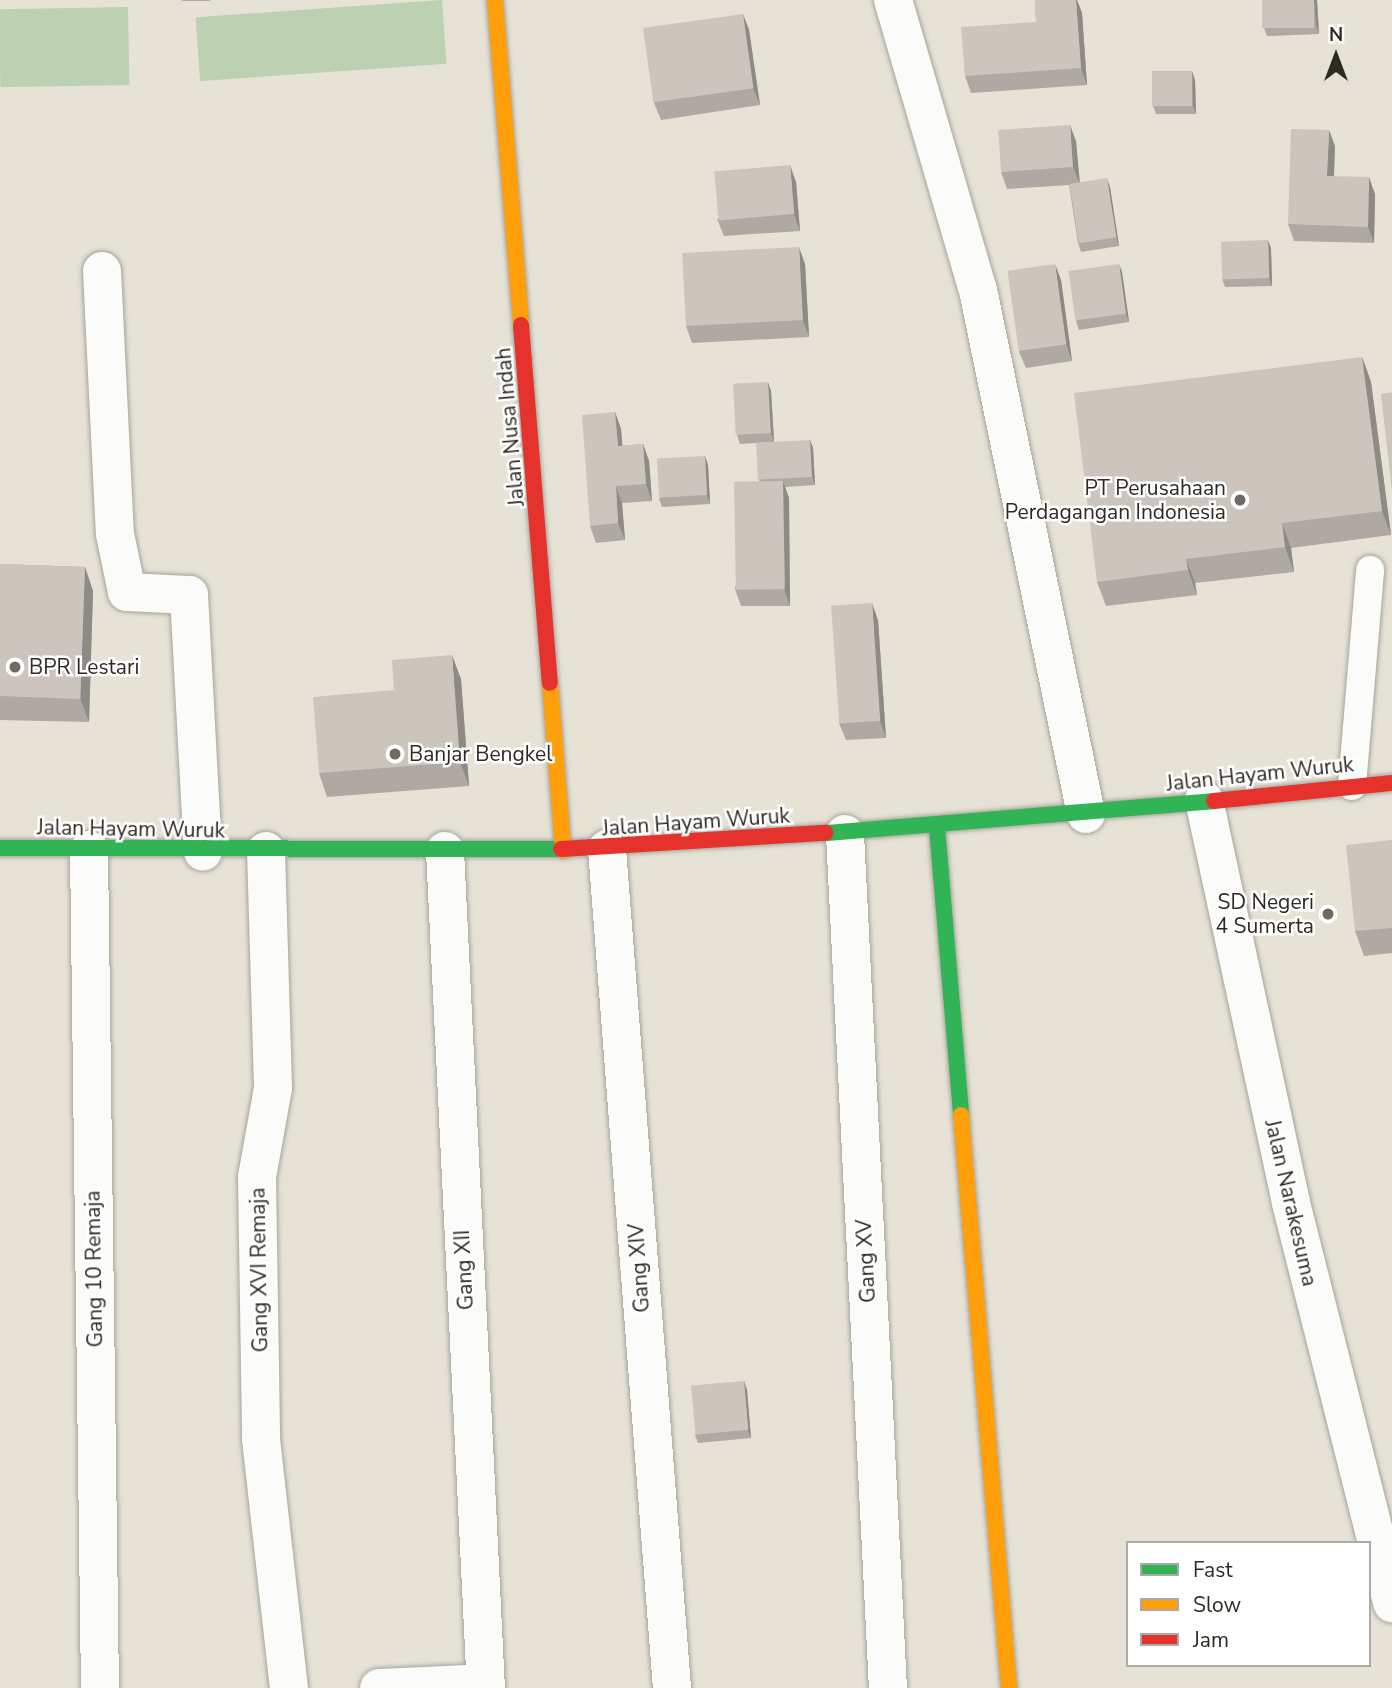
<!DOCTYPE html>
<style>
body{margin:0}
#map{position:relative;width:1392px;height:1688px;overflow:hidden;background:#e6e2d6;font-family:"Nunito Sans",sans-serif}
div>[style]{position:absolute}
.green>*{inset:0;background:#bcd0b2;transform-origin:0 0}
.roads{filter:drop-shadow(0 0 2px #a7a49b) drop-shadow(0 0 2px #a7a49b)}
.lane>*{height:28px;margin:-14px;padding:0 14px;transform-origin:14px;border-radius:14px;background:#fbfbf9}
.street>*{height:38px;margin:-19px;padding:0 19px;transform-origin:19px;border-radius:19px;background:#fbfbf9}
.fast>*{height:16px;margin:-8px;padding:0 8px;transform-origin:8px;border-radius:8px;background:#30b455}
.slow>*{height:16px;margin:-8px;padding:0 8px;transform-origin:8px;border-radius:8px;background:#ff9f0a}
.jam>*{height:16px;margin:-8px;padding:0 8px;transform-origin:8px;border-radius:8px;background:#e5322d}
.wall>*{inset:0;background:#afa9a3;transform-origin:0 0}
.shaded-wall>*{inset:0;background:#8e8a85}
.building>*{inset:0;background:#cbc5be;transform-origin:0 0}
.dots>*{width:19px;height:19px;translate:-50% -50%;box-sizing:border-box;border:4px solid #fff;border-radius:50%}
span{translate:-50% -50%;white-space:nowrap;text-align:center;line-height:1.15;-webkit-text-stroke:5px #fff;paint-order:stroke}
.street-label{font-size:21px;color:#2d2a22}
.poi-label{font-size:21px;color:#2d2a22}
.right{translate:-100% -50%;text-align:right}
.left{translate:0 -50%;text-align:left}
.legend{position:absolute;left:1126px;top:1541px;width:245px;height:126px;box-sizing:border-box;background:#fff;border:2px solid #abaaa7;margin:0;padding:9px 12px;list-style:none;font-size:21px;color:#2d2a22}
.legend li{display:flex;align-items:center;gap:14px;height:35px}
.legend b{width:35px;border:2px solid #abaaa7}
.north{position:absolute;left:1301px;top:21px;width:70px;height:70px;-webkit-text-stroke:5px #fff;paint-order:stroke;rotate:0deg;font-size:19px;font-weight:700;line-height:28px;text-align:center;color:#2d2a22}
.north::after{content:'';display:block;margin:auto;width:24px;height:32px;background:#2d2a22;clip-path:polygon(50% 0,100% 100%,50% 72%,0 100%)}
</style>
<div id="map">
<div class="green">
<div style="left:442px;top:0;width:64px;height:247px;rotate:86deg"></div>
<div style="left:128px;top:7px;width:78px;height:129px;rotate:89deg"></div>
</div>
<div class="roads">
<div class="lane">
<div style="left:1352px;top:786px;width:217px;rotate:-85.2deg"></div>
</div>
<div class="street">
<div style="left:893px;top:0;width:302px;rotate:73.7deg"></div>
<div style="left:978px;top:290px;width:535px;rotate:78.35deg"></div>
<div style="left:102px;top:271px;width:263px;rotate:87.2deg"></div>
<div style="left:115px;top:534px;width:59px;rotate:78.3deg"></div>
<div style="left:127px;top:592px;width:62px;rotate:2.8deg"></div>
<div style="left:189px;top:595px;width:257px;rotate:86.9deg"></div>
<div style="left:1204px;top:800px;width:412px;rotate:77.8deg"></div>
<div style="left:1291px;top:1203px;width:413px;rotate:75.8deg"></div>
<div style="left:845px;top:834px;width:855px;rotate:87.12deg"></div>
<div style="left:607px;top:849px;width:842px;rotate:85.57deg"></div>
<div style="left:89px;top:850px;width:838px;rotate:89.25deg"></div>
<div style="left:266px;top:851px;width:237px;rotate:88.3deg"></div>
<div style="left:273px;top:1088px;width:90px;rotate:100.2deg"></div>
<div style="left:257px;top:1177px;width:262px;rotate:89.1deg"></div>
<div style="left:261px;top:1439px;width:251px;rotate:83.6deg"></div>
<div style="left:445px;top:851px;width:838px;rotate:87.2deg"></div>
<div style="left:379px;top:1688px;width:106px;rotate:-2.7deg"></div>
</div>
<div class="fast">
<div style="left:937px;top:827px;width:289px;rotate:85.2deg"></div>
<div style="left:826px;top:833px;width:389px;rotate:-4.7deg"></div>
<div style="left:0;top:848px;width:561px;rotate:0.1deg"></div>
</div>
<div class="slow">
<div style="left:495px;top:0;width:326px;rotate:85.4deg"></div>
<div style="left:550px;top:683px;width:168px;rotate:85.5deg"></div>
<div style="left:961px;top:1115px;width:575px;rotate:85.21deg"></div>
</div>
<div class="jam">
<div style="left:521px;top:325px;width:359px;rotate:85.4deg"></div>
<div style="left:1214px;top:801px;width:179px;rotate:-5.8deg"></div>
<div style="left:561px;top:849px;width:265px;rotate:-3.5deg"></div>
</div>
</div>
<div class="wall">
<div style="left:182px;top:0;width:28px;height:1px"></div>
<div style="clip-path:polygon(1035px 0,1077px 0,1082px 13px,1087px 85px,971px 93px,965px 76px,1036px 22px)"></div>
<div style="clip-path:polygon(1317px 0,1319px 34px,1267px 36px,1264px 28px)"></div>
<div style="clip-path:polygon(743px 14px,749px 30px,760px 105px,661px 120px,654px 103px)"></div>
<div style="clip-path:polygon(1195px 80px,1196px 114px,1156px 114px,1153px 106px)"></div>
<div style="clip-path:polygon(1076px 141px,1079px 182px,1110px 187px,1119px 246px,1081px 252px,1078px 243px,1069px 185px,1007px 189px,1001px 172px)"></div>
<div style="clip-path:polygon(1335px 146px,1334px 177px,1375px 194px,1374px 243px,1294px 241px,1288px 224px)"></div>
<div style="clip-path:polygon(796px 182px,800px 231px,724px 236px,717px 219px)"></div>
<div style="clip-path:polygon(1271px 248px,1272px 286px,1225px 287px,1222px 278px)"></div>
<div style="clip-path:polygon(805px 264px,809px 337px,692px 343px,686px 326px)"></div>
<div style="clip-path:polygon(1122px 272px,1129px 322px,1079px 330px,1076px 321px)"></div>
<div style="clip-path:polygon(1061px 280px,1072px 361px,1026px 368px,1019px 352px)"></div>
<div style="clip-path:polygon(1362px 357px,1371px 382px,1391px 535px,1291px 548px,1294px 572px,1195px 583px,1197px 595px,1106px 606px,1097px 582px)"></div>
<div style="clip-path:polygon(768px 382px,771px 391px,774px 442px,740px 444px,737px 435px)"></div>
<div style="clip-path:polygon(615px 412px,621px 429px,622px 446px,643px 444px,649px 461px,652px 501px,622px 503px,625px 540px,596px 543px,590px 526px)"></div>
<div style="clip-path:polygon(810px 440px,813px 448px,815px 485px,785px 487px,789px 498px,790px 606px,741px 606px,735px 589px,760px 482px,759px 480px)"></div>
<div style="clip-path:polygon(705px 456px,708px 465px,710px 504px,662px 507px,659px 499px)"></div>
<div style="clip-path:polygon(0 564px,85px 567px,93px 591px,89px 722px,0 720px)"></div>
<div style="clip-path:polygon(878px 620px,886px 738px,846px 740px,839px 723px)"></div>
<div style="clip-path:polygon(461px 679px,469px 786px,327px 797px,319px 773px,394px 690px)"></div>
<div style="clip-path:polygon(1392px 840px,1392px 953px,1364px 956px,1355px 931px)"></div>
<div style="clip-path:polygon(744px 1381px,747px 1390px,751px 1438px,698px 1443px,695px 1435px)"></div>
</div>
<div class="shaded-wall">
<div style="clip-path:polygon(1076px 0,1077px 0,1082px 13px,1087px 85px,1081px 68px)"></div>
<div style="clip-path:polygon(1314px 0,1317px 0,1319px 34px,1316px 25px)"></div>
<div style="clip-path:polygon(743px 14px,749px 30px,760px 105px,753px 88px)"></div>
<div style="clip-path:polygon(1192px 71px,1195px 80px,1196px 114px,1193px 106px)"></div>
<div style="clip-path:polygon(1070px 125px,1076px 141px,1080px 184px,1073px 167px)"></div>
<div style="clip-path:polygon(1329px 130px,1335px 146px,1333px 193px,1327px 176px)"></div>
<div style="clip-path:polygon(790px 165px,796px 182px,800px 231px,794px 214px)"></div>
<div style="clip-path:polygon(1369px 177px,1375px 194px,1374px 243px,1368px 227px)"></div>
<div style="clip-path:polygon(1107px 178px,1110px 187px,1119px 246px,1116px 237px)"></div>
<div style="clip-path:polygon(1268px 240px,1271px 248px,1272px 286px,1269px 278px)"></div>
<div style="clip-path:polygon(799px 247px,805px 264px,809px 337px,803px 320px)"></div>
<div style="clip-path:polygon(1055px 264px,1061px 280px,1072px 361px,1066px 344px)"></div>
<div style="clip-path:polygon(1119px 264px,1122px 272px,1129px 322px,1126px 314px)"></div>
<div style="clip-path:polygon(1362px 357px,1371px 382px,1391px 535px,1382px 511px)"></div>
<div style="clip-path:polygon(768px 382px,771px 391px,774px 442px,771px 433px)"></div>
<div style="clip-path:polygon(615px 412px,621px 429px,624px 463px,618px 446px)"></div>
<div style="clip-path:polygon(810px 440px,813px 448px,815px 485px,812px 477px)"></div>
<div style="clip-path:polygon(643px 444px,649px 461px,652px 501px,646px 484px)"></div>
<div style="clip-path:polygon(705px 456px,708px 465px,710px 504px,707px 495px)"></div>
<div style="clip-path:polygon(783px 481px,789px 498px,790px 606px,784px 589px)"></div>
<div style="clip-path:polygon(616px 486px,622px 503px,625px 540px,618px 523px)"></div>
<div style="clip-path:polygon(1282px 523px,1291px 548px,1294px 572px,1285px 547px)"></div>
<div style="clip-path:polygon(1186px 559px,1195px 583px,1197px 595px,1188px 570px)"></div>
<div style="clip-path:polygon(85px 567px,93px 591px,89px 722px,80px 698px)"></div>
<div style="clip-path:polygon(872px 603px,878px 620px,886px 738px,880px 721px)"></div>
<div style="clip-path:polygon(452px 655px,461px 679px,469px 786px,460px 762px)"></div>
<div style="clip-path:polygon(744px 1381px,747px 1390px,751px 1438px,748px 1430px)"></div>
</div>
<div class="building">
<div style="clip-path:polygon(1035px 0,1076px 0,1081px 68px,965px 76px,961px 27px,1036px 22px)"></div>
<div style="left:1262px;top:0;width:52px;height:28px"></div>
<div style="left:743px;top:14px;width:75px;height:101px;rotate:82deg"></div>
<div style="left:1152px;top:71px;width:40px;height:35px"></div>
<div style="left:1070px;top:125px;width:42px;height:72px;rotate:86deg"></div>
<div style="clip-path:polygon(1291px 129px,1329px 130px,1327px 176px,1369px 177px,1368px 227px,1288px 224px)"></div>
<div style="left:790px;top:165px;width:49px;height:76px;rotate:85deg"></div>
<div style="left:1107px;top:178px;width:60px;height:38px;rotate:81deg"></div>
<div style="left:1268px;top:240px;width:38px;height:47px;rotate:88deg"></div>
<div style="left:799px;top:247px;width:73px;height:117px;rotate:87deg"></div>
<div style="left:1055px;top:264px;width:81px;height:48px;rotate:82deg"></div>
<div style="left:1119px;top:264px;width:50px;height:51px;rotate:82deg"></div>
<div style="clip-path:polygon(1362px 357px,1382px 511px,1282px 523px,1285px 547px,1186px 559px,1188px 570px,1097px 582px,1074px 393px)"></div>
<div style="left:768px;top:382px;width:51px;height:35px;rotate:87deg"></div>
<div style="clip-path:polygon(1392px 392px,1392px 491px,1381px 394px)"></div>
<div style="clip-path:polygon(615px 412px,618px 446px,643px 444px,646px 484px,616px 486px,618px 523px,590px 526px,582px 415px)"></div>
<div style="left:810px;top:440px;width:37px;height:54px;rotate:87deg"></div>
<div style="left:705px;top:456px;width:39px;height:48px;rotate:87deg"></div>
<div style="left:783px;top:481px;width:108px;height:49px;rotate:89deg"></div>
<div style="left:0;top:564px;width:85px;height:132px;rotate:2deg"></div>
<div style="left:872px;top:603px;width:118px;height:41px;rotate:86deg"></div>
<div style="clip-path:polygon(452px 655px,460px 762px,319px 773px,313px 697px,394px 690px,392px 660px)"></div>
<div style="clip-path:polygon(1392px 840px,1392px 928px,1355px 931px,1346px 845px)"></div>
<div style="left:744px;top:1381px;width:49px;height:53px;rotate:85deg"></div>
</div>
<div class="dots">
<div style="left:1240px;top:500px;background:#6e6a61"></div>
<div style="left:15px;top:667px;background:#6e6a61"></div>
<div style="left:395px;top:754px;background:#6e6a61"></div>
<div style="left:1328px;top:914px;background:#6e6a61"></div>
</div>
<div class="street-label">
<span style="left:510px;top:427px;rotate:-95deg">Jalan Nusa Indah</span>
<span style="left:1260px;top:774px;rotate:-6deg">Jalan Hayam Wuruk</span>
<span style="left:696px;top:822px;rotate:-4deg">Jalan Hayam Wuruk</span>
<span style="left:131px;top:829px;rotate:1deg">Jalan Hayam Wuruk</span>
<span style="left:1291px;top:1203px;rotate:77deg">Jalan Narakesuma</span>
<span style="left:866px;top:1261px;rotate:-93deg">Gang XV</span>
<span style="left:639px;top:1268px;rotate:-94deg">Gang XIV</span>
<span style="left:94px;top:1269px;rotate:-91deg">Gang 10 Remaja</span>
<span style="left:259px;top:1270px;rotate:-91deg">Gang XVI Remaja</span>
<span style="left:464px;top:1270px;rotate:-93deg">Gang XII</span>
</div>
<div class="poi-label">
<span class="right" style="left:1226px;top:500px">PT Perusahaan<br>Perdagangan Indonesia</span>
<span class="left" style="left:29px;top:667px">BPR Lestari</span>
<span class="left" style="left:409px;top:754px">Banjar Bengkel</span>
<span class="right" style="left:1314px;top:914px">SD Negeri<br>4 Sumerta</span>
</div>
<ul class="legend">
<li><b style="height:9px;background:#30b455"></b>Fast</li>
<li><b style="height:9px;background:#ff9f0a"></b>Slow</li>
<li><b style="height:9px;background:#e5322d"></b>Jam</li>
</ul>
<div class="north">N</div>
</div>
